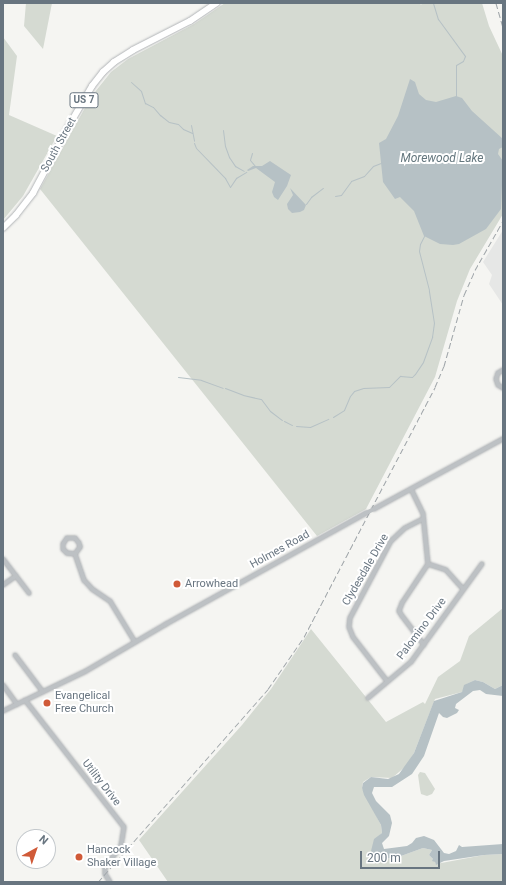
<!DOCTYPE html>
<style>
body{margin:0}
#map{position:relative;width:506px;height:885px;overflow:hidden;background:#f5f5f2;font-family:Roboto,sans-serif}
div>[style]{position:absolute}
.built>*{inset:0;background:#e6e7e6}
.green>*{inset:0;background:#d5dad2}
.water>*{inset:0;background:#b6c1c5}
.stream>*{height:1px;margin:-0.5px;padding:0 0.5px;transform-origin:0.5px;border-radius:0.5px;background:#b6c1c5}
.roads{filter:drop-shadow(0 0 1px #b1b4b7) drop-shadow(0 0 1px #b1b4b7)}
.minor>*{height:4px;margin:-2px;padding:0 2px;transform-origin:2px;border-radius:2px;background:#bdc1c4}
.highway>*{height:6px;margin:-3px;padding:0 3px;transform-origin:3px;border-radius:3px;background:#fff}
.rail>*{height:1px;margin-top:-0.5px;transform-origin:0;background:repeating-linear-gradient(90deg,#9fa5a9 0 6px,transparent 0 9px)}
.minor-bridge>*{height:4px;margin:-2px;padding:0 2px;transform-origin:2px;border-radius:2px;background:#bdc1c4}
.dots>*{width:11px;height:11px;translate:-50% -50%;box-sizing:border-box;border:2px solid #fff;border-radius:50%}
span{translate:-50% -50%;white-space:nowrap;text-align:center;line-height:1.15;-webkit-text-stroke:4px #fff;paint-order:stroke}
.shield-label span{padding:1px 3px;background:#fff;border:1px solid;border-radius:3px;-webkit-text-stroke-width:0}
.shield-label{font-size:10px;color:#687580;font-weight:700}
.street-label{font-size:11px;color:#687580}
.poi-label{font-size:11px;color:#687580}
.left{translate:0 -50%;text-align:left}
.water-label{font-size:12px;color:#63767d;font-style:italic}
.frame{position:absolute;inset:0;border:4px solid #687580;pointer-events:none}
.north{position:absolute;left:16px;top:829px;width:40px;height:40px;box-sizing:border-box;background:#fff;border:1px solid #c3c8cc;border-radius:50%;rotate:40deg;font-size:11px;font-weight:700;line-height:16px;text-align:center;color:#687580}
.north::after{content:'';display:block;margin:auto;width:14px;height:18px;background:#d05a38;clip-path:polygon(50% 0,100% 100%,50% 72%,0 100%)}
.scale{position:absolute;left:360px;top:851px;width:80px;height:18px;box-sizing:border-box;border:2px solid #687580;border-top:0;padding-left:5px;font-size:12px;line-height:14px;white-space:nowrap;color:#687580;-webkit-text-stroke:3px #fff;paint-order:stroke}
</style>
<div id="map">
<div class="built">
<div style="clip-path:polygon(503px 230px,503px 305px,489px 284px,492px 275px,483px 262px)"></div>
</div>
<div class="green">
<div style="clip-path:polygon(26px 3px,52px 3px,43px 49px,24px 26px)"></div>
<div style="clip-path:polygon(225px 3px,420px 3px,421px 5px,422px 3px,482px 3px,489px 26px,503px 56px,503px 214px,470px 269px,457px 301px,435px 377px,366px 509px,317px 536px,40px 189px,91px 97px,111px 72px,128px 59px,194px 24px)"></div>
<div style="clip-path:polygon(3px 37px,17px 56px,9px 115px,57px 136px,23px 196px,3px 220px)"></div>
<div style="clip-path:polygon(503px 608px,503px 685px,495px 689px,483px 682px,475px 680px,467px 684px,462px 692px,435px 699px,414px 753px,406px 766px,392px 778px,371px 777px,363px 782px,362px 788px,381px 825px,382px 833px,380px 835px,384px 859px,401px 856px,423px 848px,432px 850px,429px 855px,433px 859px,436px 864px,484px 855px,503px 854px,503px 882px,168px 882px,139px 840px,242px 725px,271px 689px,311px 629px,386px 722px,423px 702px,425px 704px,438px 677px,460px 661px,469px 636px)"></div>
<div style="clip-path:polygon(420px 772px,425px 773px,435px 789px,432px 794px,427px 796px,421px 794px,420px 789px,418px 775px)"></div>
</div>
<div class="water">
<div style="clip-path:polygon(410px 79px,415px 82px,419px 94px,426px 100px,436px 102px,456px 96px,462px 98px,472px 111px,503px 139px,503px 147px,499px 149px,498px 154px,503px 161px,501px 209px,486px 229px,459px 244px,453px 245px,440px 244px,424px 236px,414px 211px,400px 197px,395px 199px,383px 182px,379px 143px,386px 139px,398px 116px)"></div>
<div style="clip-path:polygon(270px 161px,291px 175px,287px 186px,278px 200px,274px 197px,272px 192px,275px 182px,256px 168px,248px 171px,247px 170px,253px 166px,262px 166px)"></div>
<div style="clip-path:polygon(290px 188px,306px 205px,304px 210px,300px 212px,292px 213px,288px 209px,287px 204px,293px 195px)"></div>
<div style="clip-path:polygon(475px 680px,483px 682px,495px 689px,503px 685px,503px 696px,486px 694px,480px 690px,473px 691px,456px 704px,455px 708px,459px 710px,457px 713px,447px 718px,443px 717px,439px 713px,424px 756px,412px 774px,392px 787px,374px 787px,372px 793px,376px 801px,390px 815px,392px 823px,389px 836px,382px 843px,384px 849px,407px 846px,412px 843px,416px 838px,424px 836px,434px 840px,444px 853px,449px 854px,456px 851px,459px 845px,462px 847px,503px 844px,503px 854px,484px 855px,444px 861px,436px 865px,435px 862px,432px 861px,433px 859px,429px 855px,432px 850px,423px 848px,401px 856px,384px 859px,378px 858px,371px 851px,374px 839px,382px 833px,381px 825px,364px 795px,362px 788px,363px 783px,371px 777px,388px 779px,399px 774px,414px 753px,434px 701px,462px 692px,464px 685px)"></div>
</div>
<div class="stream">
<div style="left:433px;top:3px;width:17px;rotate:73deg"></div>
<div style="left:438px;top:19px;width:46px;rotate:53.9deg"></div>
<div style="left:465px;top:56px;width:5px;rotate:112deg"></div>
<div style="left:463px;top:61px;width:8px;rotate:150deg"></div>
<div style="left:456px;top:65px;width:31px;rotate:90deg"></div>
<div style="left:131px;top:82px;width:13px;rotate:42deg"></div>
<div style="left:141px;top:91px;width:13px;rotate:72deg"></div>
<div style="left:145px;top:103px;width:9px;rotate:27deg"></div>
<div style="left:153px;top:107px;width:11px;rotate:49deg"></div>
<div style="left:160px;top:115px;width:11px;rotate:38deg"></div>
<div style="left:169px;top:122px;width:9px;rotate:13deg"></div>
<div style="left:178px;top:124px;width:7px;rotate:45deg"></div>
<div style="left:183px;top:129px;width:10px;rotate:24deg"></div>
<div style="left:191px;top:125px;width:16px;rotate:79deg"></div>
<div style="left:223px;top:130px;width:16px;rotate:83deg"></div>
<div style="left:225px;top:146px;width:12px;rotate:70deg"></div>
<div style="left:229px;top:157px;width:11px;rotate:56deg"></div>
<div style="left:235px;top:166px;width:10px;rotate:29deg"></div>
<div style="left:194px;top:143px;width:5px;rotate:68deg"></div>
<div style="left:196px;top:148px;width:42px;rotate:46deg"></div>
<div style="left:225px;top:178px;width:10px;rotate:61deg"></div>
<div style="left:230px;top:187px;width:11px;rotate:-56deg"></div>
<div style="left:236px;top:178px;width:12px;rotate:-31deg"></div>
<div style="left:252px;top:153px;width:7px;rotate:106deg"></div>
<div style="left:250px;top:160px;width:8px;rotate:50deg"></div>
<div style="left:335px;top:196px;width:6px;rotate:-9deg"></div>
<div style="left:341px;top:195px;width:17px;rotate:-54deg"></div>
<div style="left:351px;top:181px;width:14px;rotate:-21deg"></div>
<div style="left:364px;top:176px;width:13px;rotate:-48deg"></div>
<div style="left:373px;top:166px;width:9px;rotate:-21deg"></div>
<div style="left:306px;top:204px;width:9px;rotate:-54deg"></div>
<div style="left:311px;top:197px;width:15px;rotate:-37deg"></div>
<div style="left:178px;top:377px;width:23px;rotate:7deg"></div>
<div style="left:201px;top:380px;width:23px;rotate:20deg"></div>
<div style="left:225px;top:388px;width:19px;rotate:21deg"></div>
<div style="left:243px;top:395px;width:18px;rotate:13deg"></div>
<div style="left:261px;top:399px;width:15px;rotate:53deg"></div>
<div style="left:270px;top:411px;width:15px;rotate:37deg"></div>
<div style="left:333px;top:417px;width:13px;rotate:-32deg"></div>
<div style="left:344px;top:410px;width:15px;rotate:-67deg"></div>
<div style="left:350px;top:396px;width:6px;rotate:-51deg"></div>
<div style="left:354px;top:391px;width:9px;rotate:-18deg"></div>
<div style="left:363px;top:388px;width:26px;rotate:-2deg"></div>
<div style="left:389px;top:387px;width:16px;rotate:-45deg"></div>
<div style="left:400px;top:376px;width:12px;rotate:5deg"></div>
<div style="left:412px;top:377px;width:4px;rotate:-45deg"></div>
<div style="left:415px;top:374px;width:14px;rotate:-56deg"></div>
<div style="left:423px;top:362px;width:27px;rotate:-70deg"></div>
<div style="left:432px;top:337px;width:14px;rotate:-82deg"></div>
<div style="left:434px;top:323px;width:33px;rotate:-99deg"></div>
<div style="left:429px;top:290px;width:40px;rotate:-104.4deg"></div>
<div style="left:419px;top:251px;width:7px;rotate:-82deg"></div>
<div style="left:420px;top:244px;width:9px;rotate:-63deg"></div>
<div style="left:284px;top:421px;width:9px;rotate:27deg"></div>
<div style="left:296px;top:426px;width:14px;rotate:4deg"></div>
<div style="left:310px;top:427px;width:20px;rotate:-24deg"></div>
</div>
<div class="roads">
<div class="minor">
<div style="left:503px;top:370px;width:6px;rotate:149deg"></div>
<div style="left:498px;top:373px;width:6px;rotate:108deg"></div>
<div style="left:496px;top:379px;width:6px;rotate:72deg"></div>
<div style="left:498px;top:385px;width:6px;rotate:31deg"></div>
<div style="left:411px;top:489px;width:28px;rotate:64deg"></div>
<div style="left:423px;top:514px;width:50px;rotate:84.3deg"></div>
<div style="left:428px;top:564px;width:19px;rotate:18deg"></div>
<div style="left:446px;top:570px;width:25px;rotate:48deg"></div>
<div style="left:374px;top:509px;width:147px;rotate:-28.5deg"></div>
<div style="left:75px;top:554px;width:9px;rotate:-54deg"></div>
<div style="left:80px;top:547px;width:4px;rotate:-104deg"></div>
<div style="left:79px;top:543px;width:6px;rotate:-129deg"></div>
<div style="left:75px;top:538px;width:8px;rotate:180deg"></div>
<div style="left:67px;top:538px;width:7px;rotate:124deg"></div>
<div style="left:63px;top:544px;width:5px;rotate:90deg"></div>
<div style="left:63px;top:549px;width:6px;rotate:45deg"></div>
<div style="left:67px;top:553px;width:8px;rotate:7deg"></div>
<div style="left:75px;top:554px;width:28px;rotate:71deg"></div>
<div style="left:84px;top:580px;width:12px;rotate:48deg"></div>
<div style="left:92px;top:589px;width:22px;rotate:34deg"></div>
<div style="left:110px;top:601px;width:48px;rotate:58.6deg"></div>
<div style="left:3px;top:559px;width:43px;rotate:52.6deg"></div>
<div style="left:3px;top:585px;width:16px;rotate:-35deg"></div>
<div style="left:424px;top:645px;width:36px;rotate:-127deg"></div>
<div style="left:402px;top:616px;width:6px;rotate:-121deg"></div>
<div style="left:399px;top:611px;width:9px;rotate:-69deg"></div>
<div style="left:402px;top:603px;width:47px;rotate:-56.3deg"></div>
<div style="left:15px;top:655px;width:46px;rotate:52.9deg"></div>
<div style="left:387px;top:681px;width:56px;rotate:-127.7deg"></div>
<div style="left:353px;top:637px;width:11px;rotate:-112deg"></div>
<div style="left:349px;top:627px;width:9px;rotate:-84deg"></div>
<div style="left:350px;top:618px;width:87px;rotate:-62deg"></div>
<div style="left:391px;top:541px;width:19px;rotate:-43deg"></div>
<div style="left:405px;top:528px;width:20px;rotate:-27deg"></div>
<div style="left:3px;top:685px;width:24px;rotate:54deg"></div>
<div style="left:368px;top:698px;width:56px;rotate:-39.9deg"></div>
<div style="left:411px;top:662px;width:121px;rotate:-54.1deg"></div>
<div style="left:25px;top:700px;width:161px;rotate:52.1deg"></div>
<div style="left:124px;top:827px;width:19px;rotate:99deg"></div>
<div style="left:121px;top:846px;width:26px;rotate:127deg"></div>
<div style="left:105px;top:867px;width:7px;rotate:90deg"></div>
<div style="left:105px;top:874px;width:9px;rotate:58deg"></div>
<div style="left:3px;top:711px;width:92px;rotate:-25.7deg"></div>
<div style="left:86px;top:671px;width:93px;rotate:-30.4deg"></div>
<div style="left:166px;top:624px;width:229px;rotate:-29deg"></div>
</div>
<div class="highway">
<div style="left:3px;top:228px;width:18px;rotate:-45deg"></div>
<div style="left:16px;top:215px;width:28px;rotate:-52deg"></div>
<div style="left:33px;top:193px;width:81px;rotate:-61.8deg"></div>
<div style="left:71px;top:122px;width:42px;rotate:-59.7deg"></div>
<div style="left:92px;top:86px;width:18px;rotate:-52deg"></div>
<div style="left:103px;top:72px;width:15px;rotate:-42deg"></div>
<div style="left:114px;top:62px;width:22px;rotate:-32deg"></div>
<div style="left:133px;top:50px;width:64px;rotate:-27deg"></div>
<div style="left:190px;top:21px;width:32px;rotate:-34deg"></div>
</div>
</div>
<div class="rail">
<div style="left:496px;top:3px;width:25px;rotate:74deg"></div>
<div style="left:98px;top:882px;width:257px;rotate:-48.6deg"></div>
<div style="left:268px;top:689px;width:63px;rotate:-55.3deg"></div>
<div style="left:304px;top:637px;width:282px;rotate:-62.3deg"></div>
<div style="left:435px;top:387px;width:23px;rotate:-67deg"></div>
<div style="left:444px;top:366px;width:74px;rotate:-74.3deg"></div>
<div style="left:464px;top:295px;width:27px;rotate:-66deg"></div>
<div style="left:475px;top:270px;width:56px;rotate:-60.3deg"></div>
</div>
<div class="minor-bridge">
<div style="left:366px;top:513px;width:9px;rotate:-27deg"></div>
</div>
<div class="dots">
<div style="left:177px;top:584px;background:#d05a38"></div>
<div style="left:47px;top:703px;background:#d05a38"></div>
<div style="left:79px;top:857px;background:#d05a38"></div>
</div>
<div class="shield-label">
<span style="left:84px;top:100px">US 7</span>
</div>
<div class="street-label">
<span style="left:59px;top:145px;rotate:-61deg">South Street</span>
<span style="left:280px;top:550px;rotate:-29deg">Holmes Road</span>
<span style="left:366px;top:570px;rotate:-60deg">Clydesdale Drive</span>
<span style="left:422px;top:629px;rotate:-53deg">Palomino Drive</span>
<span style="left:101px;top:783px;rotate:52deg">Utility Drive</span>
</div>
<div class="poi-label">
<span class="left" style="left:185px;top:584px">Arrowhead</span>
<span class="left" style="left:55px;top:703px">Evangelical<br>Free Church</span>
<span class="left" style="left:87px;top:857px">Hancock<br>Shaker Village</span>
</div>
<div class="water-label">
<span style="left:442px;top:159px">Morewood Lake</span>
</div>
<div class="frame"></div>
<div class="north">N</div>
<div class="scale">200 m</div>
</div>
